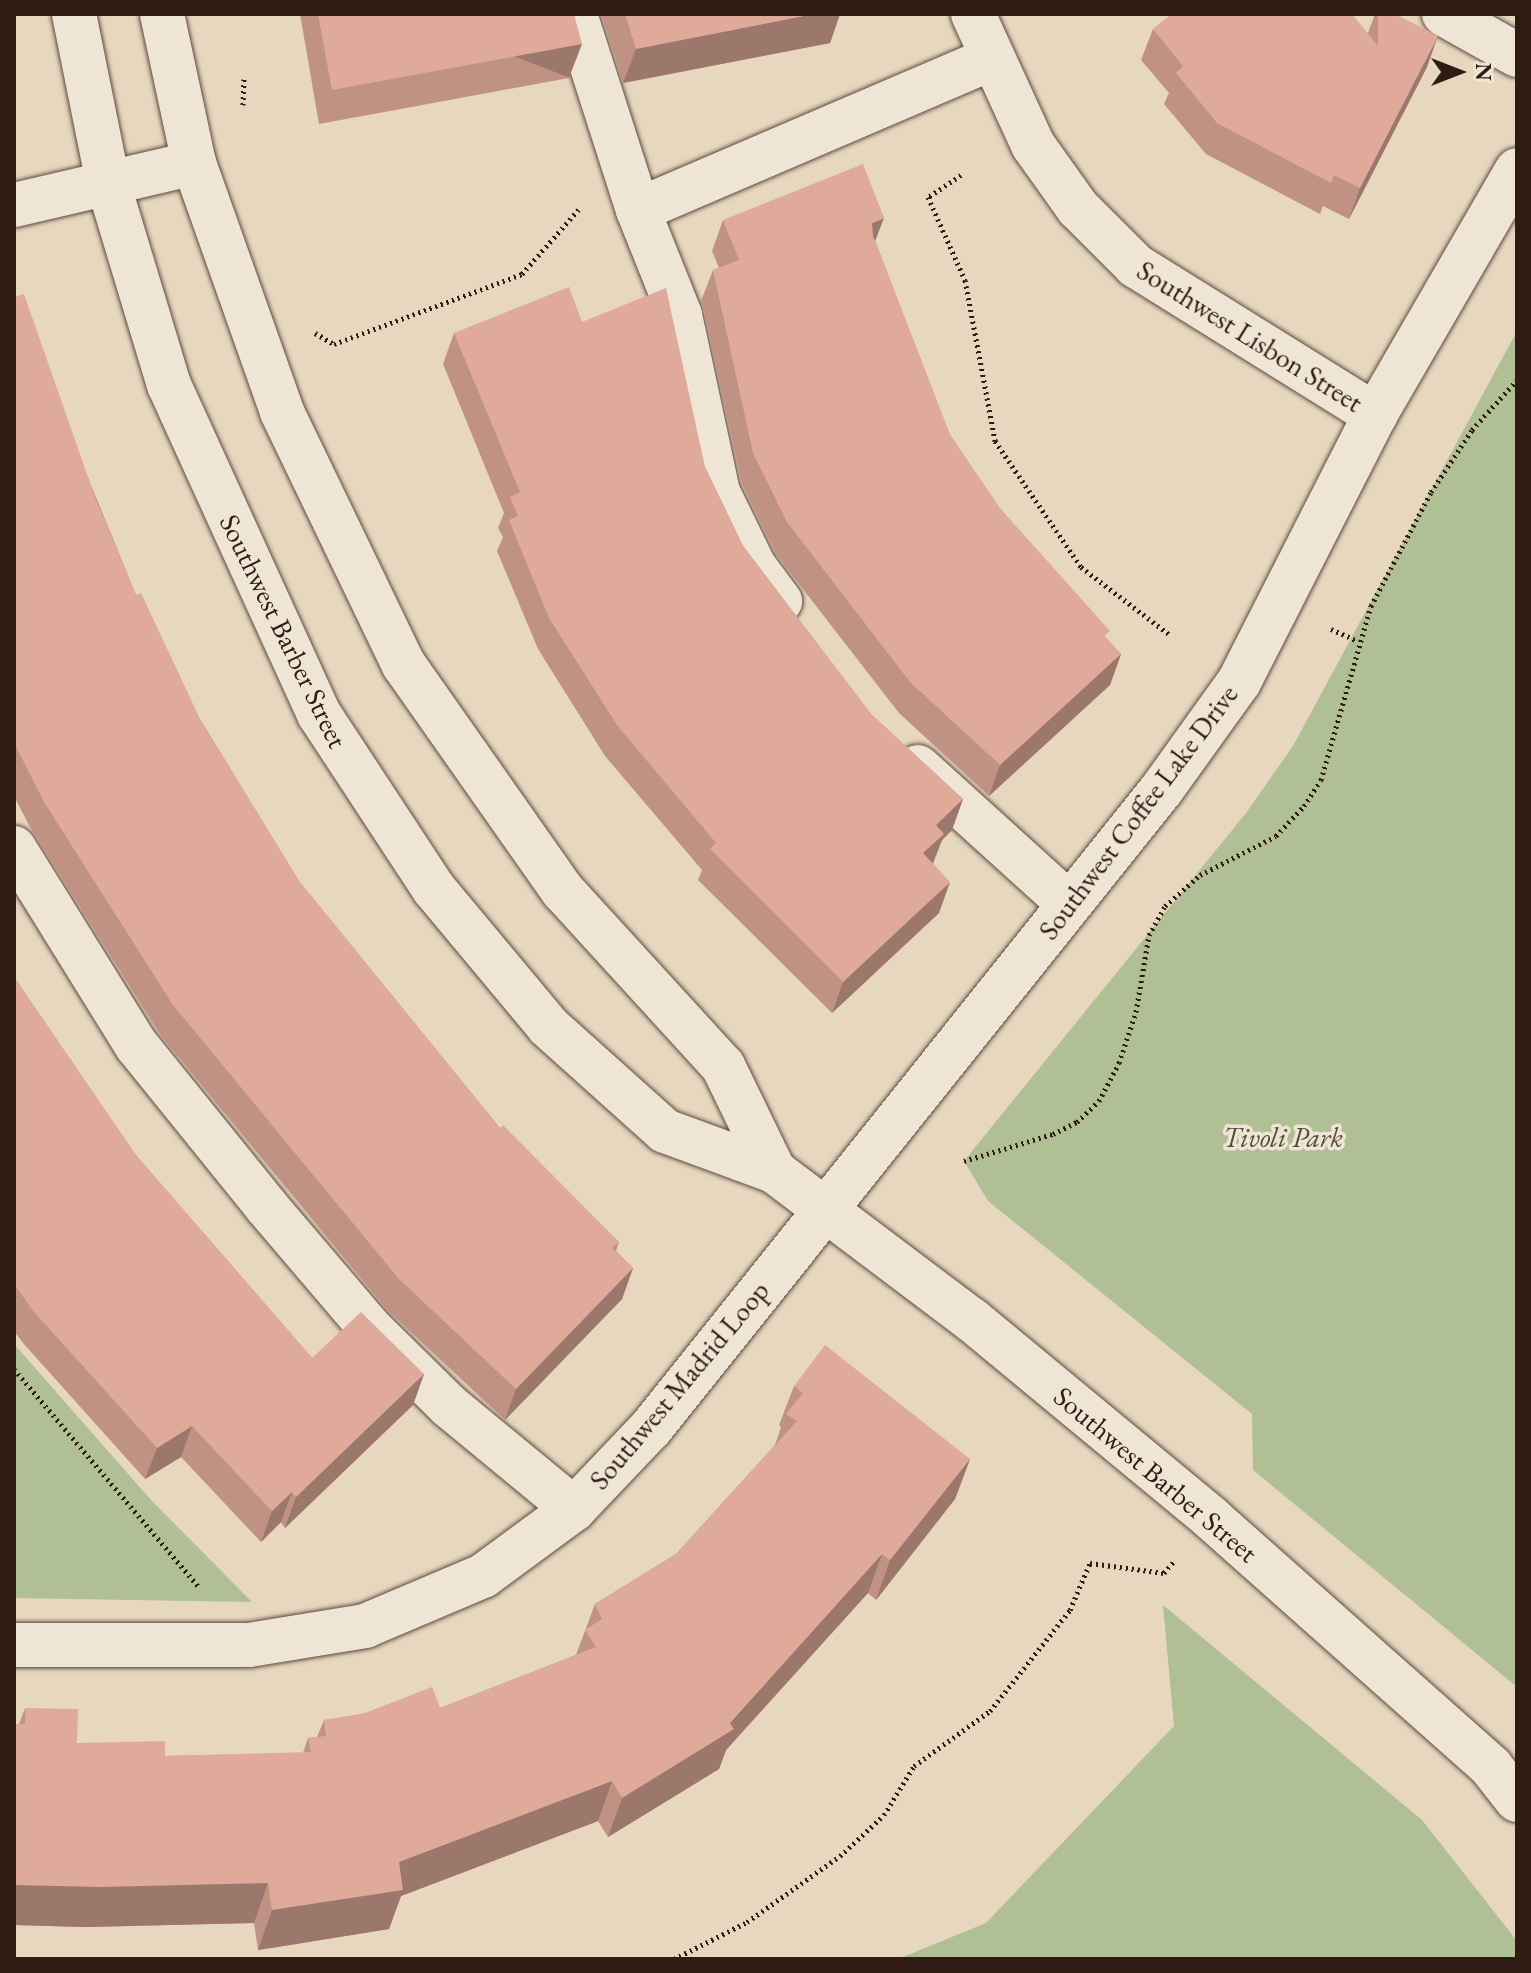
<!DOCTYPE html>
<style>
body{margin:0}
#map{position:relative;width:1531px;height:1973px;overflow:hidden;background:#e6d7be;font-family:"EB Garamond",serif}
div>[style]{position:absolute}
.green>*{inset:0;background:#b1bf95}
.path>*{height:5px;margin-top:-2.5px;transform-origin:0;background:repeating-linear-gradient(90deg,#2f1b13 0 2px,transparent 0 6px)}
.roads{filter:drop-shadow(0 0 2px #5d4a3e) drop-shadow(0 0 2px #5d4a3e)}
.minor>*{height:44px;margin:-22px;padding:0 22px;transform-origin:22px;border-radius:22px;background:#efe5d5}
.wall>*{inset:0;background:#c09284}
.shaded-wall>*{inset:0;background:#9c776c;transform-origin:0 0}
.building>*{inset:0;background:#dfaa9a}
span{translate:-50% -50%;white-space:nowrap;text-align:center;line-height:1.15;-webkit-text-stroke:7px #efe5d5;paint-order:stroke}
.street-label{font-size:28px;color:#2f1b13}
.park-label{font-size:28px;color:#564c3a;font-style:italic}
.frame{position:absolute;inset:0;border:16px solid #2f1b13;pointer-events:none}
.north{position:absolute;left:1419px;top:32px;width:80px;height:80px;-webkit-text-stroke:6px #efe5d5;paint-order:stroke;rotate:90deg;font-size:22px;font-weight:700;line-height:32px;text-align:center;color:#2f1b13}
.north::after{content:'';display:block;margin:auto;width:28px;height:36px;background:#2f1b13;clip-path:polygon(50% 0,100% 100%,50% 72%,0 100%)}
</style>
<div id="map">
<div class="green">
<div style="clip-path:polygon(1517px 331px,1517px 1687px,1253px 1470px,1252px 1414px,988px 1201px,964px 1161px,1246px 813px,1293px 746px)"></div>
<div style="clip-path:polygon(14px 1344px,151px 1500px,252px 1602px,14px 1598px)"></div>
<div style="clip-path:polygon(1163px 1605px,1422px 1820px,1517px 1941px,1517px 1959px,898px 1959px,986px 1923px,1174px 1726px)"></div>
</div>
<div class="path">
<div style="left:243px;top:105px;width:26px;rotate:-88deg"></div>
<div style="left:961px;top:175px;width:40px;rotate:146deg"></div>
<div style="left:928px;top:197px;width:91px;rotate:66deg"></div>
<div style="left:965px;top:280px;width:164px;rotate:79.4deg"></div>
<div style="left:995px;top:441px;width:153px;rotate:55.7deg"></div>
<div style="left:1081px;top:567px;width:112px;rotate:37.4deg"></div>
<div style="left:315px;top:333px;width:22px;rotate:30deg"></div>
<div style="left:334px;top:344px;width:201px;rotate:-20.4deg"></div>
<div style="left:522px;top:274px;width:86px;rotate:-48.8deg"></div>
<div style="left:1331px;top:629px;width:30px;rotate:24deg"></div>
<div style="left:964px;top:1161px;width:93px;rotate:-16.9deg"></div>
<div style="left:1053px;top:1134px;width:27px;rotate:-27deg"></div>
<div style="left:1077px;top:1122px;width:30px;rotate:-44deg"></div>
<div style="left:1099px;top:1101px;width:43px;rotate:-62.2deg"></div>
<div style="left:1119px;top:1063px;width:54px;rotate:-71.6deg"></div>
<div style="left:1136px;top:1012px;width:78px;rotate:-80.4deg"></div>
<div style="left:1149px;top:935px;width:33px;rotate:-61deg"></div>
<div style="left:1165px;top:906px;width:47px;rotate:-41.5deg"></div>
<div style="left:1200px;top:875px;width:85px;rotate:-27.2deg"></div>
<div style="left:1276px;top:836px;width:41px;rotate:-47deg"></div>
<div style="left:1304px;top:806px;width:31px;rotate:-57deg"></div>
<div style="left:1321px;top:780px;width:181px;rotate:-74deg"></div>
<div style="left:1371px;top:606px;width:129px;rotate:-62.2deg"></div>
<div style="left:1431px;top:492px;width:74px;rotate:-56.5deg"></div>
<div style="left:1472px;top:430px;width:67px;rotate:-48deg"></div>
<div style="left:14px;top:1369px;width:286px;rotate:49.7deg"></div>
<div style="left:674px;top:1959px;width:82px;rotate:-26.9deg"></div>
<div style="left:747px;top:1922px;width:114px;rotate:-35.4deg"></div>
<div style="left:840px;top:1856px;width:60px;rotate:-43deg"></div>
<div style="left:884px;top:1815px;width:57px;rotate:-58.5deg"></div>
<div style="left:914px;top:1766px;width:94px;rotate:-35.9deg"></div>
<div style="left:990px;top:1711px;width:129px;rotate:-51.6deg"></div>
<div style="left:1070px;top:1610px;width:51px;rotate:-66.9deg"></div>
<div style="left:1090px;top:1563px;width:75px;rotate:7.7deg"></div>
<div style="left:1164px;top:1573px;width:16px;rotate:-50deg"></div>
</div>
<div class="roads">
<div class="minor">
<div style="left:74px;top:14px;width:172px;rotate:78.6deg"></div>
<div style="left:108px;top:183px;width:211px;rotate:73.2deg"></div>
<div style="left:169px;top:385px;width:362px;rotate:65.5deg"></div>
<div style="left:319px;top:714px;width:209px;rotate:56.7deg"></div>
<div style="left:434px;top:889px;width:178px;rotate:50.2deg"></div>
<div style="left:548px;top:1026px;width:157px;rotate:41.9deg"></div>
<div style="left:665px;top:1131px;width:116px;rotate:20.2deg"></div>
<div style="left:774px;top:1171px;width:248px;rotate:37deg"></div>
<div style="left:972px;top:1320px;width:310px;rotate:39.6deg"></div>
<div style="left:1211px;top:1518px;width:375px;rotate:41.6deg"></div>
<div style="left:1491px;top:1767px;width:42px;rotate:51.8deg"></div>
<div style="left:162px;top:14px;width:152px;rotate:77.9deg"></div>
<div style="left:194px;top:163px;width:264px;rotate:70.5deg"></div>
<div style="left:282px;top:412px;width:281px;rotate:64.3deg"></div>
<div style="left:404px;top:665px;width:276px;rotate:54.9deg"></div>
<div style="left:563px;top:891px;width:237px;rotate:47.6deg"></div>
<div style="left:723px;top:1066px;width:117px;rotate:64.1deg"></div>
<div style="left:575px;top:14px;width:206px;rotate:72.2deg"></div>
<div style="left:638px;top:210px;width:113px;rotate:68.2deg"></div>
<div style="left:680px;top:315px;width:181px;rotate:77.9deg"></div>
<div style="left:718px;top:492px;width:82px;rotate:64.1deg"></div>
<div style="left:754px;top:566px;width:44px;rotate:53.4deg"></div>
<div style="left:973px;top:14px;width:144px;rotate:65.4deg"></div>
<div style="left:1033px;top:145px;width:77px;rotate:54.5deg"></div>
<div style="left:1078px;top:208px;width:82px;rotate:45deg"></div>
<div style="left:1136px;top:266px;width:282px;rotate:31.9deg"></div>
<div style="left:1444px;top:14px;width:84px;rotate:29.3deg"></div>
<div style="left:14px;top:205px;width:185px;rotate:-13.1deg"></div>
<div style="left:638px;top:210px;width:383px;rotate:-23.2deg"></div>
<div style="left:918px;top:767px;width:204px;rotate:42.2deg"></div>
<div style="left:14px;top:848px;width:233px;rotate:58.2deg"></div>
<div style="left:137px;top:1046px;width:206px;rotate:51.1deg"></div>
<div style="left:266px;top:1206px;width:159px;rotate:49.6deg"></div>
<div style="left:369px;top:1327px;width:112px;rotate:44.6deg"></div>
<div style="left:449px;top:1406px;width:162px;rotate:39.5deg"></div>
<div style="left:14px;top:1645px;width:235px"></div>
<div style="left:249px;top:1645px;width:118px;rotate:-9.3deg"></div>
<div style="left:365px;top:1626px;width:128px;rotate:-23deg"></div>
<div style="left:483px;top:1576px;width:113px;rotate:-36.4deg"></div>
<div style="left:574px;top:1509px;width:112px;rotate:-46.5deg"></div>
<div style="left:651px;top:1428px;width:818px;rotate:-51.35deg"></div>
<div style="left:1162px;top:789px;width:132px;rotate:-54.3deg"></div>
<div style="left:1239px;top:682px;width:300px;rotate:-63deg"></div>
<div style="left:1375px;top:415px;width:283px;rotate:-59.9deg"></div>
</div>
</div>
<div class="wall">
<div style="clip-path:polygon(300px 14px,574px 14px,569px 78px,319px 124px)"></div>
<div style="clip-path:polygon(601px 14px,840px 14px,830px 43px,623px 83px)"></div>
<div style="clip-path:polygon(1375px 14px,1395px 14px,1427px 67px,1349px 219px,1323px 206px,1320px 214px,1206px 154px,1164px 104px,1169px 93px,1141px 60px,1153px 29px,1368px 33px)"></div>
<div style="clip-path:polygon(723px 220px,875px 241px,950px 435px,999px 507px,1107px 639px,1121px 654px,1110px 685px,989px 796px,899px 713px,775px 553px,742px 484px,701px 301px,713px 270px,719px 268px,712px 251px)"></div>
<div style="clip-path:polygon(14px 297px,136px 595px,200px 719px,299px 881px,500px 1128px,619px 1242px,616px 1251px,633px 1268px,622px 1299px,505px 1420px,387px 1310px,161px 1036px,33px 833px,14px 796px)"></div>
<div style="clip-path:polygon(582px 322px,705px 467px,743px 546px,871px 714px,963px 799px,952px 830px,942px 840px,933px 864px,939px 913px,832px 1013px,698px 880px,702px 870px,605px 756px,538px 649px,497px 551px,503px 537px,498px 528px,504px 513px,443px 364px,454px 333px)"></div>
<div style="clip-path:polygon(14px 977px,135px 1154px,312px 1358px,424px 1374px,413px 1405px,285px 1528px,281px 1522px,261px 1542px,181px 1457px,145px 1479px,23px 1343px,14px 1331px)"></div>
<div style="clip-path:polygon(794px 1386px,970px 1459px,955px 1499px,876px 1600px,868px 1593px,726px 1750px,719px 1769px,608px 1837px,598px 1821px,401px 1896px,389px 1929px,258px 1950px,254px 1923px,86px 1927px,14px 1925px,14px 1724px,19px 1724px,25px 1708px,77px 1743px,165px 1756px,303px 1753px,308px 1738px,317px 1737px,324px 1720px,440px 1708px,576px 1655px,595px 1604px,676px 1554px,775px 1445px,781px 1427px,779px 1425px)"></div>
</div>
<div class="shaded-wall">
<div style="clip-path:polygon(814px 14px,840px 14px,830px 43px,623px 83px,636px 49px)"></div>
<div style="clip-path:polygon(1438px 36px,1427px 67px,1349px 219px,1360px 188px)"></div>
<div style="left:582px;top:44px;width:36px;height:254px;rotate:111deg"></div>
<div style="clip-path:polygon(884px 218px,872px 249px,872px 223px)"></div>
<div style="clip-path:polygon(1121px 654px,1110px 685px,989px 796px,1000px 765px)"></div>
<div style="clip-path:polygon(963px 799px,952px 830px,942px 840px,932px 865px,923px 853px,936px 825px)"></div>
<div style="clip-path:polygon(950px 882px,939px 913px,832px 1013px,843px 982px)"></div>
<div style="clip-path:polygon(633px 1268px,622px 1299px,505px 1420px,516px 1389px)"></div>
<div style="clip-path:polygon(424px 1374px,413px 1405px,285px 1528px,296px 1497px)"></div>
<div style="clip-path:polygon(192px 1426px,181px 1457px,145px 1479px,157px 1448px)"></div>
<div style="clip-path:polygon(970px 1459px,955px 1499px,876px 1600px,890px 1560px)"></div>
<div style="clip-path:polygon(292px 1492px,281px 1522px,261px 1542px,272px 1511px)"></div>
<div style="clip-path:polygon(882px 1554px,868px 1593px,726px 1750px,719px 1769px,608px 1837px,622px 1798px,730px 1723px)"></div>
<div style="clip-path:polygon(612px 1781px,598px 1821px,401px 1896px,389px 1929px,258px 1950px,272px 1910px)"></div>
<div style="clip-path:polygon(268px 1883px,254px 1923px,86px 1927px,14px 1925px,14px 1885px)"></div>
</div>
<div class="building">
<div style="clip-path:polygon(318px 14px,574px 14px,582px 44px,332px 90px)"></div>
<div style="clip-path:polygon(625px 14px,814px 14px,636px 49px)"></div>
<div style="clip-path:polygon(1171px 14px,1352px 14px,1378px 46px,1378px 14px,1395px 14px,1438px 36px,1360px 188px,1334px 175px,1331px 183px,1217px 123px,1176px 73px,1183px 66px,1153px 29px)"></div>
<div style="clip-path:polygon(863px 164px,884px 218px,872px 223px,873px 236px,950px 435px,999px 507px,1110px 631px,1104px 636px,1121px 654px,1000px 765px,910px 682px,787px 522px,753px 453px,713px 270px,739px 260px,723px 220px)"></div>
<div style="clip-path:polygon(569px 287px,582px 322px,666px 288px,705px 467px,743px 546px,871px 714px,963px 799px,936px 825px,944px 834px,923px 853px,950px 882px,843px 982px,710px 849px,716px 843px,617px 725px,549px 618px,509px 520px,518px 516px,510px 497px,520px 492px,454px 333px)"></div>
<div style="clip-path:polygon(24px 294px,96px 500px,136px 595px,141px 593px,200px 719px,299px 881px,500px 1128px,503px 1125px,619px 1242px,612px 1248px,633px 1268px,516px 1389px,399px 1279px,173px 1005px,44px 802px,14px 743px,14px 297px)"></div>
<div style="clip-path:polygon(14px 977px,135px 1154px,312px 1358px,361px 1312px,424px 1374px,296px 1497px,292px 1492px,272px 1511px,192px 1426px,157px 1448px,34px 1312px,14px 1284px)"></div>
<div style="clip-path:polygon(825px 1345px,970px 1459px,890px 1560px,882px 1554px,730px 1723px,734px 1729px,622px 1798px,612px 1781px,399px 1862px,403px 1890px,272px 1910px,268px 1883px,100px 1887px,14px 1885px,14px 1724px,25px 1724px,25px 1708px,78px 1709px,77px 1743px,165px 1741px,165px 1756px,311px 1752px,308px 1738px,326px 1736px,324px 1720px,365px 1713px,432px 1687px,440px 1708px,596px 1647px,585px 1630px,602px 1619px,595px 1604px,676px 1554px,797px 1421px,786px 1414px,803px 1393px,794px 1386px)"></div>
</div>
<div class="street-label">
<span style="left:1250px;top:336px;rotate:32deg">Southwest Lisbon Street</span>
<span style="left:284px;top:631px;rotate:64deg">Southwest Barber Street</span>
<span style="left:1138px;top:812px;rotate:-53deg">Southwest Coffee Lake Drive</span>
<span style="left:679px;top:1385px;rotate:-50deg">Southwest Madrid Loop</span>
<span style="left:1156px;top:1474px;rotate:40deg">Southwest Barber Street</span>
</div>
<div class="park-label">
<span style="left:1283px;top:1137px">Tivoli Park</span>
</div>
<div class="frame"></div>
<div class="north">N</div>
</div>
